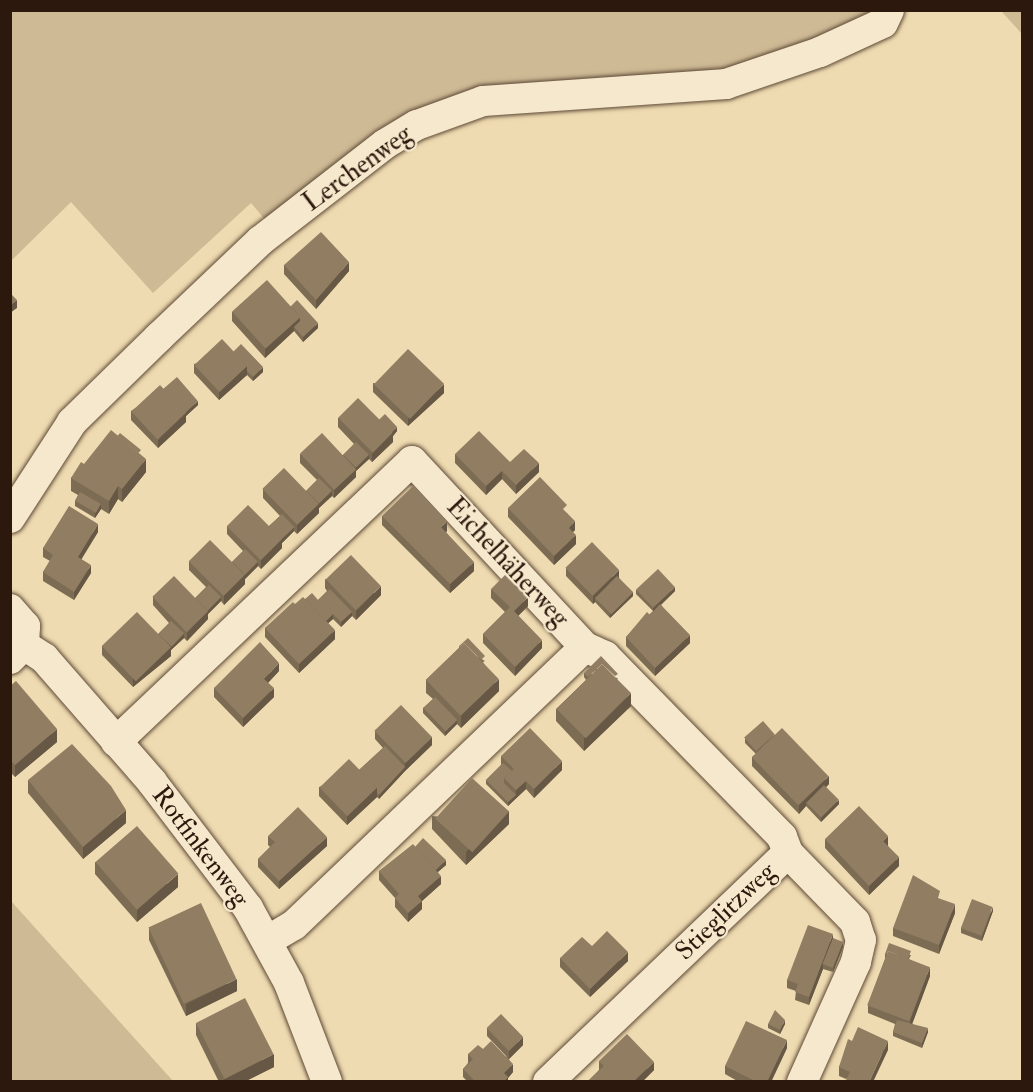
<!DOCTYPE html>
<meta charset="utf-8">
<style>
body{margin:0}
#map{position:relative;width:1033px;height:1092px;overflow:hidden;background:#efdbb1;font-family:"IM FELL Double Pica",serif}
div>[style]{position:absolute}
.green>*{inset:0;background:#ceba95}
.roads{filter:drop-shadow(0 0 2px #5d4936) drop-shadow(0 0 2px #5d4936)}
.minor>*{height:30px;margin:-15px;padding:0 15px;transform-origin:15px;border-radius:15px;background:#f5e8cc}
.wall>*{inset:0;background:#7d6c54}
.shaded-wall>*{inset:0;background:#665845}
.building>*{inset:0;background:#917d62;transform-origin:0 0}
span{translate:-50% -50%;white-space:nowrap;text-align:center;line-height:1.15;-webkit-text-stroke:4.5px #f5e8cc;paint-order:stroke}
.street-label{font-size:26px;color:#2c180d}
.frame{position:absolute;inset:0;border:12px solid #2c180d;pointer-events:none}
</style>
<div id="map">
<div class="green">
<div style="clip-path:polygon(11px 11px,881px 11px,725px 80px,483px 96px,267px 222px,251px 203px,153px 293px,71px 202px,11px 261px)"></div>
<div style="clip-path:polygon(1001px 11px,1022px 11px,1022px 34px)"></div>
<div style="clip-path:polygon(11px 901px,173px 1081px,11px 1081px)"></div>
</div>
<div class="roads">
<div class="minor">
<div style="left:10px;top:518px;width:114px;rotate:-57.1deg"></div>
<div style="left:72px;top:422px;width:122px;rotate:-44.3deg"></div>
<div style="left:159px;top:337px;width:139px;rotate:-43.5deg"></div>
<div style="left:260px;top:241px;width:158px;rotate:-37.8deg"></div>
<div style="left:385px;top:144px;width:37px;rotate:-31deg"></div>
<div style="left:417px;top:125px;width:70px;rotate:-20deg"></div>
<div style="left:483px;top:101px;width:244px;rotate:-4deg"></div>
<div style="left:726px;top:84px;width:99px;rotate:-18.8deg"></div>
<div style="left:820px;top:52px;width:69px;rotate:-24.7deg"></div>
<div style="left:883px;top:23px;width:14px;rotate:-65deg"></div>
<div style="left:10px;top:609px;width:23px;rotate:49deg"></div>
<div style="left:25px;top:626px;width:19px;rotate:93deg"></div>
<div style="left:24px;top:645px;width:20px;rotate:135deg"></div>
<div style="left:24px;top:645px;width:24px;rotate:33deg"></div>
<div style="left:44px;top:658px;width:164px;rotate:48.9deg"></div>
<div style="left:152px;top:782px;width:158px;rotate:52.7deg"></div>
<div style="left:248px;top:908px;width:85px;rotate:61.3deg"></div>
<div style="left:289px;top:983px;width:106px;rotate:69deg"></div>
<div style="left:116px;top:742px;width:408px;rotate:-43.5deg"></div>
<div style="left:412px;top:461px;width:254px;rotate:47.1deg"></div>
<div style="left:585px;top:647px;width:22px;rotate:24deg"></div>
<div style="left:605px;top:656px;width:253px;rotate:45.6deg"></div>
<div style="left:782px;top:837px;width:17px;rotate:69deg"></div>
<div style="left:267px;top:941px;width:31px;rotate:-31deg"></div>
<div style="left:294px;top:925px;width:402px;rotate:-43.7deg"></div>
<div style="left:548px;top:1082px;width:332px;rotate:-43.7deg"></div>
<div style="left:788px;top:853px;width:96px;rotate:45.8deg"></div>
<div style="left:855px;top:922px;width:19px;rotate:72deg"></div>
<div style="left:861px;top:940px;width:23px;rotate:103deg"></div>
<div style="left:856px;top:962px;width:132px;rotate:114.2deg"></div>
</div>
</div>
<div class="wall">
<div style="clip-path:polygon(284px 265px,349px 271px,316px 309px,284px 274px)"></div>
<div style="clip-path:polygon(291px 306px,318px 328px,303px 342px,294px 331px,265px 358px,232px 321px,232px 312px)"></div>
<div style="clip-path:polygon(233px 352px,263px 372px,253px 381px,247px 375px,219px 400px,194px 373px,194px 364px)"></div>
<div style="clip-path:polygon(373px 383px,444px 393px,408px 426px,373px 392px)"></div>
<div style="clip-path:polygon(164px 389px,198px 405px,186px 416px,186px 422px,158px 448px,131px 420px,131px 411px)"></div>
<div style="clip-path:polygon(338px 418px,380px 420px,397px 431px,393px 436px,393px 442px,372px 462px,369px 459px,356px 471px,356px 477px,334px 498px,332px 496px,319px 508px,319px 513px,297px 534px,294px 531px,282px 543px,282px 548px,261px 569px,258px 566px,245px 579px,245px 584px,224px 605px,221px 601px,208px 614px,208px 619px,187px 641px,184px 638px,171px 650px,171px 656px,133px 687px,102px 655px,102px 646px,158px 634px,169px 623px,153px 605px,153px 597px,195px 598px,206px 587px,189px 570px,189px 561px,232px 562px,243px 551px,227px 534px,227px 526px,269px 526px,280px 516px,263px 498px,263px 489px,306px 491px,317px 480px,300px 463px,300px 454px,343px 455px,354px 444px,338px 427px)"></div>
<div style="clip-path:polygon(140px 454px,146px 472px,122px 502px,118px 499px,109px 514px,101px 509px,95px 518px,75px 506px,75px 501px,78px 495px,71px 491px,71px 478px,84px 464px)"></div>
<div style="clip-path:polygon(455px 454px,510px 462px,539px 472px,516px 494px,502px 479px,486px 495px,455px 463px)"></div>
<div style="clip-path:polygon(508px 508px,567px 513px,575px 530px,573px 532px,576px 544px,554px 565px,508px 517px)"></div>
<div style="clip-path:polygon(382px 516px,447px 531px,446px 532px,474px 571px,450px 593px,382px 525px)"></div>
<div style="clip-path:polygon(98px 532px,81px 559px,91px 573px,74px 600px,43px 581px,43px 572px,50px 561px,43px 557px,43px 548px)"></div>
<div style="clip-path:polygon(566px 568px,619px 578px,633px 596px,610px 618px,595px 602px,593px 604px,566px 576px)"></div>
<div style="clip-path:polygon(325px 579px,381px 595px,356px 620px,352px 616px,341px 627px,333px 619px,328px 623px,335px 639px,299px 673px,265px 637px,265px 628px,295px 604px,305px 599px,318px 600px,327px 591px,325px 588px)"></div>
<div style="clip-path:polygon(491px 589px,528px 606px,518px 616px,542px 648px,515px 676px,483px 643px,483px 634px,505px 612px,491px 598px)"></div>
<div style="clip-path:polygon(636px 590px,675px 591px,661px 605px,690px 643px,655px 676px,626px 646px,626px 637px,653px 611px,636px 594px)"></div>
<div style="clip-path:polygon(459px 646px,485px 661px,483px 662px,499px 691px,461px 728px,457px 724px,445px 736px,423px 713px,423px 708px,433px 699px,426px 693px,426px 680px,459px 648px)"></div>
<div style="clip-path:polygon(279px 671px,268px 683px,274px 697px,243px 727px,214px 697px,214px 688px)"></div>
<div style="clip-path:polygon(584px 673px,618px 678px,617px 679px,631px 706px,584px 751px,556px 721px,556px 709px,586px 680px,584px 677px)"></div>
<div style="clip-path:polygon(10px 686px,57px 742px,15px 777px,10px 772px)"></div>
<div style="clip-path:polygon(375px 731px,432px 745px,405px 771px,379px 799px,377px 797px,347px 825px,319px 796px,319px 787px,359px 770px,383px 748px,375px 739px)"></div>
<div style="clip-path:polygon(775px 735px,829px 784px,826px 787px,839px 804px,821px 822px,806px 806px,799px 814px,752px 766px,752px 757px,756px 754px,745px 743px,745px 739px)"></div>
<div style="clip-path:polygon(501px 756px,562px 770px,534px 798px,526px 789px,508px 806px,486px 784px,486px 780px,501px 765px)"></div>
<div style="clip-path:polygon(28px 780px,126px 823px,83px 859px,28px 793px)"></div>
<div style="clip-path:polygon(432px 816px,509px 824px,466px 865px,432px 829px)"></div>
<div style="clip-path:polygon(268px 836px,327px 846px,279px 889px,258px 867px,258px 859px,270px 847px,268px 845px)"></div>
<div style="clip-path:polygon(825px 839px,888px 845px,888px 846px,899px 866px,869px 895px,825px 848px)"></div>
<div style="clip-path:polygon(415px 847px,446px 865px,438px 872px,441px 884px,422px 901px,422px 909px,408px 922px,395px 907px,395px 898px,379px 880px,379px 871px)"></div>
<div style="clip-path:polygon(95px 862px,178px 887px,137px 922px,95px 874px)"></div>
<div style="clip-path:polygon(940px 899px,955px 913px,939px 954px,893px 936px,893px 928px)"></div>
<div style="clip-path:polygon(993px 911px,982px 941px,961px 933px,961px 928px)"></div>
<div style="clip-path:polygon(149px 928px,237px 991px,186px 1016px,149px 940px)"></div>
<div style="clip-path:polygon(833px 939px,843px 947px,833px 972px,823px 969px,809px 1005px,795px 1000px,796px 991px,787px 988px,787px 980px)"></div>
<div style="clip-path:polygon(885px 954px,911px 955px,909px 959px,930px 976px,912px 1024px,928px 1032px,922px 1048px,893px 1036px,893px 1032px,895px 1024px,868px 1013px,868px 1005px,885px 959px)"></div>
<div style="clip-path:polygon(560px 958px,628px 961px,590px 997px,560px 967px)"></div>
<div style="clip-path:polygon(196px 1023px,274px 1067px,244px 1082px,219px 1082px,196px 1035px)"></div>
<div style="clip-path:polygon(768px 1024px,785px 1024px,780px 1034px,768px 1028px)"></div>
<div style="clip-path:polygon(487px 1028px,523px 1045px,509px 1059px,513px 1072px,508px 1078px,508px 1082px,468px 1082px,463px 1077px,463px 1069px,468px 1063px,468px 1054px,483px 1049px,507px 1057px,487px 1036px)"></div>
<div style="clip-path:polygon(852px 1041px,888px 1050px,846px 1079px,839px 1076px,839px 1067px)"></div>
<div style="clip-path:polygon(787px 1048px,771px 1082px,739px 1082px,725px 1074px,725px 1066px)"></div>
<div style="clip-path:polygon(599px 1061px,654px 1070px,642px 1082px,587px 1082px,599px 1070px)"></div>
</div>
<div class="shaded-wall">
<div style="clip-path:polygon(349px 262px,349px 271px,316px 309px,316px 300px)"></div>
<div style="clip-path:polygon(17px 300px,17px 308px,10px 313px,10px 305px)"></div>
<div style="clip-path:polygon(300px 317px,300px 325px,294px 327px,294px 331px,265px 358px,265px 349px)"></div>
<div style="clip-path:polygon(318px 323px,318px 328px,303px 342px,303px 337px)"></div>
<div style="clip-path:polygon(247px 366px,247px 375px,219px 400px,219px 392px)"></div>
<div style="clip-path:polygon(263px 367px,263px 372px,253px 381px,253px 377px)"></div>
<div style="clip-path:polygon(444px 384px,444px 393px,408px 426px,408px 418px)"></div>
<div style="clip-path:polygon(198px 401px,198px 405px,186px 416px,186px 422px,158px 448px,158px 440px)"></div>
<div style="clip-path:polygon(397px 427px,397px 431px,393px 436px,393px 442px,372px 462px,372px 454px)"></div>
<div style="clip-path:polygon(369px 455px,369px 459px,356px 471px,356px 477px,334px 498px,334px 489px)"></div>
<div style="clip-path:polygon(146px 459px,146px 472px,122px 502px,122px 489px)"></div>
<div style="clip-path:polygon(539px 463px,539px 472px,516px 494px,516px 485px)"></div>
<div style="clip-path:polygon(502px 471px,502px 479px,486px 495px,486px 486px)"></div>
<div style="clip-path:polygon(118px 486px,118px 499px,109px 514px,109px 501px)"></div>
<div style="clip-path:polygon(332px 491px,332px 496px,319px 508px,319px 513px,297px 534px,297px 525px)"></div>
<div style="clip-path:polygon(101px 504px,101px 509px,95px 518px,95px 514px)"></div>
<div style="clip-path:polygon(575px 521px,575px 530px,569px 536px,569px 528px)"></div>
<div style="clip-path:polygon(447px 522px,447px 531px,441px 536px,441px 527px)"></div>
<div style="clip-path:polygon(98px 524px,98px 532px,78px 565px,78px 557px)"></div>
<div style="clip-path:polygon(294px 527px,294px 531px,282px 543px,282px 548px,261px 569px,261px 560px)"></div>
<div style="clip-path:polygon(576px 535px,576px 544px,554px 565px,554px 556px)"></div>
<div style="clip-path:polygon(258px 562px,258px 566px,245px 579px,245px 584px,224px 605px,224px 596px)"></div>
<div style="clip-path:polygon(474px 562px,474px 571px,450px 593px,450px 584px)"></div>
<div style="clip-path:polygon(91px 565px,91px 573px,74px 600px,74px 592px)"></div>
<div style="clip-path:polygon(619px 570px,619px 578px,595px 598px,595px 602px,593px 604px,593px 596px)"></div>
<div style="clip-path:polygon(381px 586px,381px 595px,356px 620px,356px 611px)"></div>
<div style="clip-path:polygon(675px 587px,675px 591px,653px 612px,653px 608px)"></div>
<div style="clip-path:polygon(633px 592px,633px 596px,610px 618px,610px 614px)"></div>
<div style="clip-path:polygon(221px 597px,221px 601px,208px 614px,208px 619px,187px 641px,187px 633px)"></div>
<div style="clip-path:polygon(528px 597px,528px 606px,514px 620px,514px 611px)"></div>
<div style="clip-path:polygon(352px 612px,352px 616px,341px 627px,341px 622px)"></div>
<div style="clip-path:polygon(333px 614px,333px 619px,324px 627px,324px 623px)"></div>
<div style="clip-path:polygon(335px 630px,335px 639px,299px 673px,299px 664px)"></div>
<div style="clip-path:polygon(184px 633px,184px 638px,171px 650px,171px 656px,133px 687px,133px 678px,168px 649px)"></div>
<div style="clip-path:polygon(690px 635px,690px 643px,655px 676px,655px 668px)"></div>
<div style="clip-path:polygon(542px 640px,542px 648px,515px 676px,515px 667px)"></div>
<div style="clip-path:polygon(279px 663px,279px 671px,264px 687px,264px 679px)"></div>
<div style="clip-path:polygon(499px 679px,499px 691px,461px 728px,461px 715px)"></div>
<div style="clip-path:polygon(274px 688px,274px 697px,243px 727px,243px 718px)"></div>
<div style="clip-path:polygon(631px 693px,631px 706px,584px 751px,584px 738px)"></div>
<div style="clip-path:polygon(457px 720px,457px 724px,445px 736px,445px 731px)"></div>
<div style="clip-path:polygon(57px 729px,57px 742px,15px 777px,15px 765px)"></div>
<div style="clip-path:polygon(432px 737px,432px 745px,405px 771px,379px 799px,379px 795px,405px 767px,405px 762px)"></div>
<div style="clip-path:polygon(562px 761px,562px 770px,534px 798px,534px 789px)"></div>
<div style="clip-path:polygon(829px 776px,829px 784px,809px 804px,806px 802px,806px 806px,799px 814px,799px 805px)"></div>
<div style="clip-path:polygon(526px 781px,526px 789px,508px 806px,508px 802px,516px 795px,516px 790px)"></div>
<div style="clip-path:polygon(377px 788px,377px 797px,347px 825px,347px 816px)"></div>
<div style="clip-path:polygon(839px 800px,839px 804px,821px 822px,821px 817px)"></div>
<div style="clip-path:polygon(126px 810px,126px 823px,83px 859px,83px 847px)"></div>
<div style="clip-path:polygon(509px 811px,509px 824px,466px 865px,466px 852px)"></div>
<div style="clip-path:polygon(888px 836px,888px 845px,883px 850px,883px 841px)"></div>
<div style="clip-path:polygon(327px 837px,327px 846px,279px 889px,279px 881px)"></div>
<div style="clip-path:polygon(899px 857px,899px 866px,869px 895px,869px 886px)"></div>
<div style="clip-path:polygon(446px 860px,446px 865px,433px 876px,433px 872px)"></div>
<div style="clip-path:polygon(178px 874px,178px 887px,137px 922px,137px 910px)"></div>
<div style="clip-path:polygon(441px 876px,441px 884px,422px 901px,422px 909px,408px 922px,408px 913px,418px 896px)"></div>
<div style="clip-path:polygon(955px 904px,955px 913px,939px 954px,939px 945px)"></div>
<div style="clip-path:polygon(993px 907px,993px 911px,982px 941px,982px 937px)"></div>
<div style="clip-path:polygon(833px 934px,833px 943px,823px 964px,823px 969px,809px 1005px,809px 997px)"></div>
<div style="clip-path:polygon(843px 942px,843px 947px,833px 972px,833px 968px)"></div>
<div style="clip-path:polygon(628px 952px,628px 961px,590px 997px,590px 989px)"></div>
<div style="clip-path:polygon(930px 967px,930px 976px,910px 1030px,910px 1021px)"></div>
<div style="clip-path:polygon(237px 979px,237px 991px,186px 1016px,186px 1004px)"></div>
<div style="clip-path:polygon(785px 1020px,785px 1024px,780px 1034px,780px 1030px)"></div>
<div style="clip-path:polygon(928px 1028px,928px 1032px,922px 1048px,922px 1043px)"></div>
<div style="clip-path:polygon(523px 1037px,523px 1045px,509px 1059px,509px 1051px)"></div>
<div style="clip-path:polygon(787px 1040px,787px 1048px,771px 1082px,767px 1082px)"></div>
<div style="clip-path:polygon(888px 1041px,888px 1050px,873px 1082px,870px 1080px)"></div>
<div style="clip-path:polygon(274px 1054px,274px 1067px,244px 1082px,224px 1082px,224px 1079px)"></div>
<div style="clip-path:polygon(654px 1062px,654px 1070px,642px 1082px,633px 1082px)"></div>
<div style="clip-path:polygon(513px 1064px,513px 1072px,508px 1078px,508px 1082px,504px 1082px,504px 1073px)"></div>
</div>
<div class="building">
<div style="clip-path:polygon(321px 232px,349px 262px,316px 300px,284px 265px)"></div>
<div style="left:267px;top:280px;width:50px;height:47px;rotate:48deg"></div>
<div style="clip-path:polygon(10px 293px,17px 300px,10px 305px)"></div>
<div style="clip-path:polygon(297px 300px,318px 323px,303px 337px,294px 327px,300px 321px,300px 317px,291px 306px)"></div>
<div style="left:222px;top:339px;width:37px;height:38px;rotate:47deg"></div>
<div style="clip-path:polygon(241px 344px,263px 367px,253px 377px,247px 371px,247px 366px,233px 352px)"></div>
<div style="left:408px;top:349px;width:50px;height:49px;rotate:44deg"></div>
<div style="left:177px;top:377px;width:32px;height:18px;rotate:49deg"></div>
<div style="left:160px;top:385px;width:38px;height:39px;rotate:47deg"></div>
<div style="left:358px;top:398px;width:49px;height:28px;rotate:45deg"></div>
<div style="left:385px;top:414px;width:18px;height:8px;rotate:47deg"></div>
<div style="clip-path:polygon(111px 430px,146px 459px,122px 489px,118px 486px,109px 501px,71px 478px,81px 462px,84px 464px)"></div>
<div style="clip-path:polygon(479px 431px,510px 462px,524px 449px,539px 463px,516px 485px,502px 471px,486px 486px,455px 454px)"></div>
<div style="left:120px;top:433px;width:27px;height:4px;rotate:39deg"></div>
<div style="left:322px;top:433px;width:50px;height:30px;rotate:47deg"></div>
<div style="left:356px;top:442px;width:18px;height:18px;rotate:45deg"></div>
<div style="left:284px;top:468px;width:50px;height:30px;rotate:46deg"></div>
<div style="clip-path:polygon(540px 477px,567px 505px,563px 509px,575px 521px,569px 528px,576px 535px,554px 556px,508px 508px)"></div>
<div style="left:319px;top:478px;width:18px;height:18px;rotate:45deg"></div>
<div style="clip-path:polygon(413px 486px,447px 522px,441px 527px,474px 562px,450px 584px,382px 516px)"></div>
<div style="left:80px;top:492px;width:24px;height:10px;rotate:30deg"></div>
<div style="left:248px;top:505px;width:48px;height:30px;rotate:45deg"></div>
<div style="clip-path:polygon(69px 506px,98px 524px,78px 557px,91px 565px,74px 592px,43px 572px,53px 555px,43px 548px)"></div>
<div style="left:282px;top:514px;width:18px;height:18px;rotate:47deg"></div>
<div style="left:210px;top:540px;width:49px;height:30px;rotate:45deg"></div>
<div style="left:592px;top:542px;width:39px;height:37px;rotate:46deg"></div>
<div style="left:245px;top:549px;width:18px;height:18px;rotate:45deg"></div>
<div style="left:351px;top:555px;width:43px;height:35px;rotate:46deg"></div>
<div style="left:658px;top:569px;width:25px;height:30px;rotate:47deg"></div>
<div style="clip-path:polygon(505px 575px,528px 597px,514px 611px,542px 640px,515px 667px,483px 634px,510px 607px,491px 589px)"></div>
<div style="left:174px;top:576px;width:49px;height:30px;rotate:46deg"></div>
<div style="left:617px;top:576px;width:23px;height:31px;rotate:45deg"></div>
<div style="left:209px;top:585px;width:17px;height:19px;rotate:45deg"></div>
<div style="clip-path:polygon(330px 589px,352px 612px,341px 622px,333px 614px,326px 621px,305px 599px,312px 593px,318px 600px)"></div>
<div style="clip-path:polygon(303px 597px,335px 630px,299px 664px,265px 628px,293px 602px,295px 604px)"></div>
<div style="clip-path:polygon(660px 604px,690px 635px,655px 668px,626px 637px,647px 612px,650px 615px)"></div>
<div style="left:137px;top:612px;width:49px;height:49px;rotate:46deg"></div>
<div style="left:171px;top:621px;width:18px;height:18px;rotate:43deg"></div>
<div style="clip-path:polygon(468px 638px,485px 656px,481px 660px,464px 643px,460px 647px,459px 646px)"></div>
<div style="clip-path:polygon(260px 642px,279px 663px,264px 679px,274px 688px,243px 718px,214px 688px)"></div>
<div style="left:464px;top:643px;width:50px;height:53px;rotate:46deg"></div>
<div style="clip-path:polygon(601px 656px,618px 674px,615px 676px,602px 664px,588px 677px,584px 673px)"></div>
<div style="left:602px;top:664px;width:41px;height:64px;rotate:45deg"></div>
<div style="clip-path:polygon(16px 681px,57px 729px,15px 765px,10px 760px,10px 686px)"></div>
<div style="left:435px;top:697px;width:32px;height:16px;rotate:46deg"></div>
<div style="left:401px;top:705px;width:45px;height:37px;rotate:46deg"></div>
<div style="left:763px;top:721px;width:18px;height:25px;rotate:49deg"></div>
<div style="clip-path:polygon(530px 728px,562px 761px,534px 789px,526px 781px,516px 790px,504px 778px,514px 769px,501px 756px)"></div>
<div style="left:782px;top:728px;width:67px;height:42px;rotate:46deg"></div>
<div style="clip-path:polygon(72px 744px,111px 786px,126px 810px,83px 847px,28px 780px)"></div>
<div style="clip-path:polygon(385px 746px,405px 767px,379px 795px,377px 793px,377px 788px,359px 770px)"></div>
<div style="left:349px;top:759px;width:40px;height:41px;rotate:46deg"></div>
<div style="clip-path:polygon(503px 763px,512px 771px,504px 778px,504px 783px,516px 795px,508px 802px,486px 780px)"></div>
<div style="left:472px;top:778px;width:50px;height:55px;rotate:42deg"></div>
<div style="left:824px;top:785px;width:21px;height:25px;rotate:45deg"></div>
<div style="clip-path:polygon(859px 806px,888px 836px,883px 841px,899px 857px,869px 886px,825px 839px)"></div>
<div style="clip-path:polygon(298px 807px,327px 837px,279px 881px,258px 859px,275px 842px,268px 836px)"></div>
<div style="left:137px;top:826px;width:63px;height:55px;rotate:49deg"></div>
<div style="clip-path:polygon(423px 838px,446px 860px,436px 870px,415px 847px)"></div>
<div style="clip-path:polygon(413px 844px,441px 876px,418px 896px,422px 901px,408px 913px,395px 898px,399px 894px,379px 871px)"></div>
<div style="clip-path:polygon(913px 875px,940px 891px,938px 898px,955px 904px,939px 945px,893px 928px)"></div>
<div style="left:972px;top:899px;width:22px;height:31px;rotate:21deg"></div>
<div style="left:201px;top:903px;width:84px;height:58px;rotate:65deg"></div>
<div style="clip-path:polygon(808px 925px,833px 934px,809px 997px,795px 992px,798px 984px,787px 980px)"></div>
<div style="clip-path:polygon(607px 931px,628px 952px,590px 989px,560px 958px,582px 937px,592px 946px)"></div>
<div style="left:833px;top:938px;width:11px;height:28px;rotate:22deg"></div>
<div style="clip-path:polygon(889px 943px,911px 951px,908px 959px,888px 951px,887px 955px,885px 954px)"></div>
<div style="left:888px;top:951px;width:45px;height:58px;rotate:21deg"></div>
<div style="left:245px;top:998px;width:63px;height:55px;rotate:63deg"></div>
<div style="clip-path:polygon(775px 1010px,785px 1020px,780px 1030px,768px 1024px)"></div>
<div style="left:501px;top:1014px;width:32px;height:20px;rotate:46deg"></div>
<div style="clip-path:polygon(897px 1020px,928px 1028px,922px 1043px,893px 1032px)"></div>
<div style="clip-path:polygon(746px 1021px,787px 1040px,767px 1082px,757px 1082px,725px 1066px)"></div>
<div style="clip-path:polygon(858px 1027px,888px 1041px,870px 1080px,873px 1082px,845px 1082px,850px 1072px,839px 1067px,848px 1039px,852px 1041px)"></div>
<div style="clip-path:polygon(627px 1034px,654px 1062px,633px 1082px,587px 1082px,604px 1066px,599px 1061px)"></div>
<div style="clip-path:polygon(491px 1041px,513px 1064px,504px 1073px,508px 1077px,504px 1082px,496px 1082px,495px 1080px,494px 1082px,476px 1082px,463px 1069px,473px 1059px,468px 1054px,478px 1045px,483px 1049px)"></div>
</div>
<div class="street-label">
<span style="left:358px;top:169px;rotate:-36deg">Lerchenweg</span>
<span style="left:507px;top:563px;rotate:47deg">Eichelhäherweg</span>
<span style="left:200px;top:847px;rotate:53deg">Rotfinkenweg</span>
<span style="left:726px;top:912px;rotate:-44deg">Stieglitzweg</span>
</div>
<div class="frame"></div>
</div>
